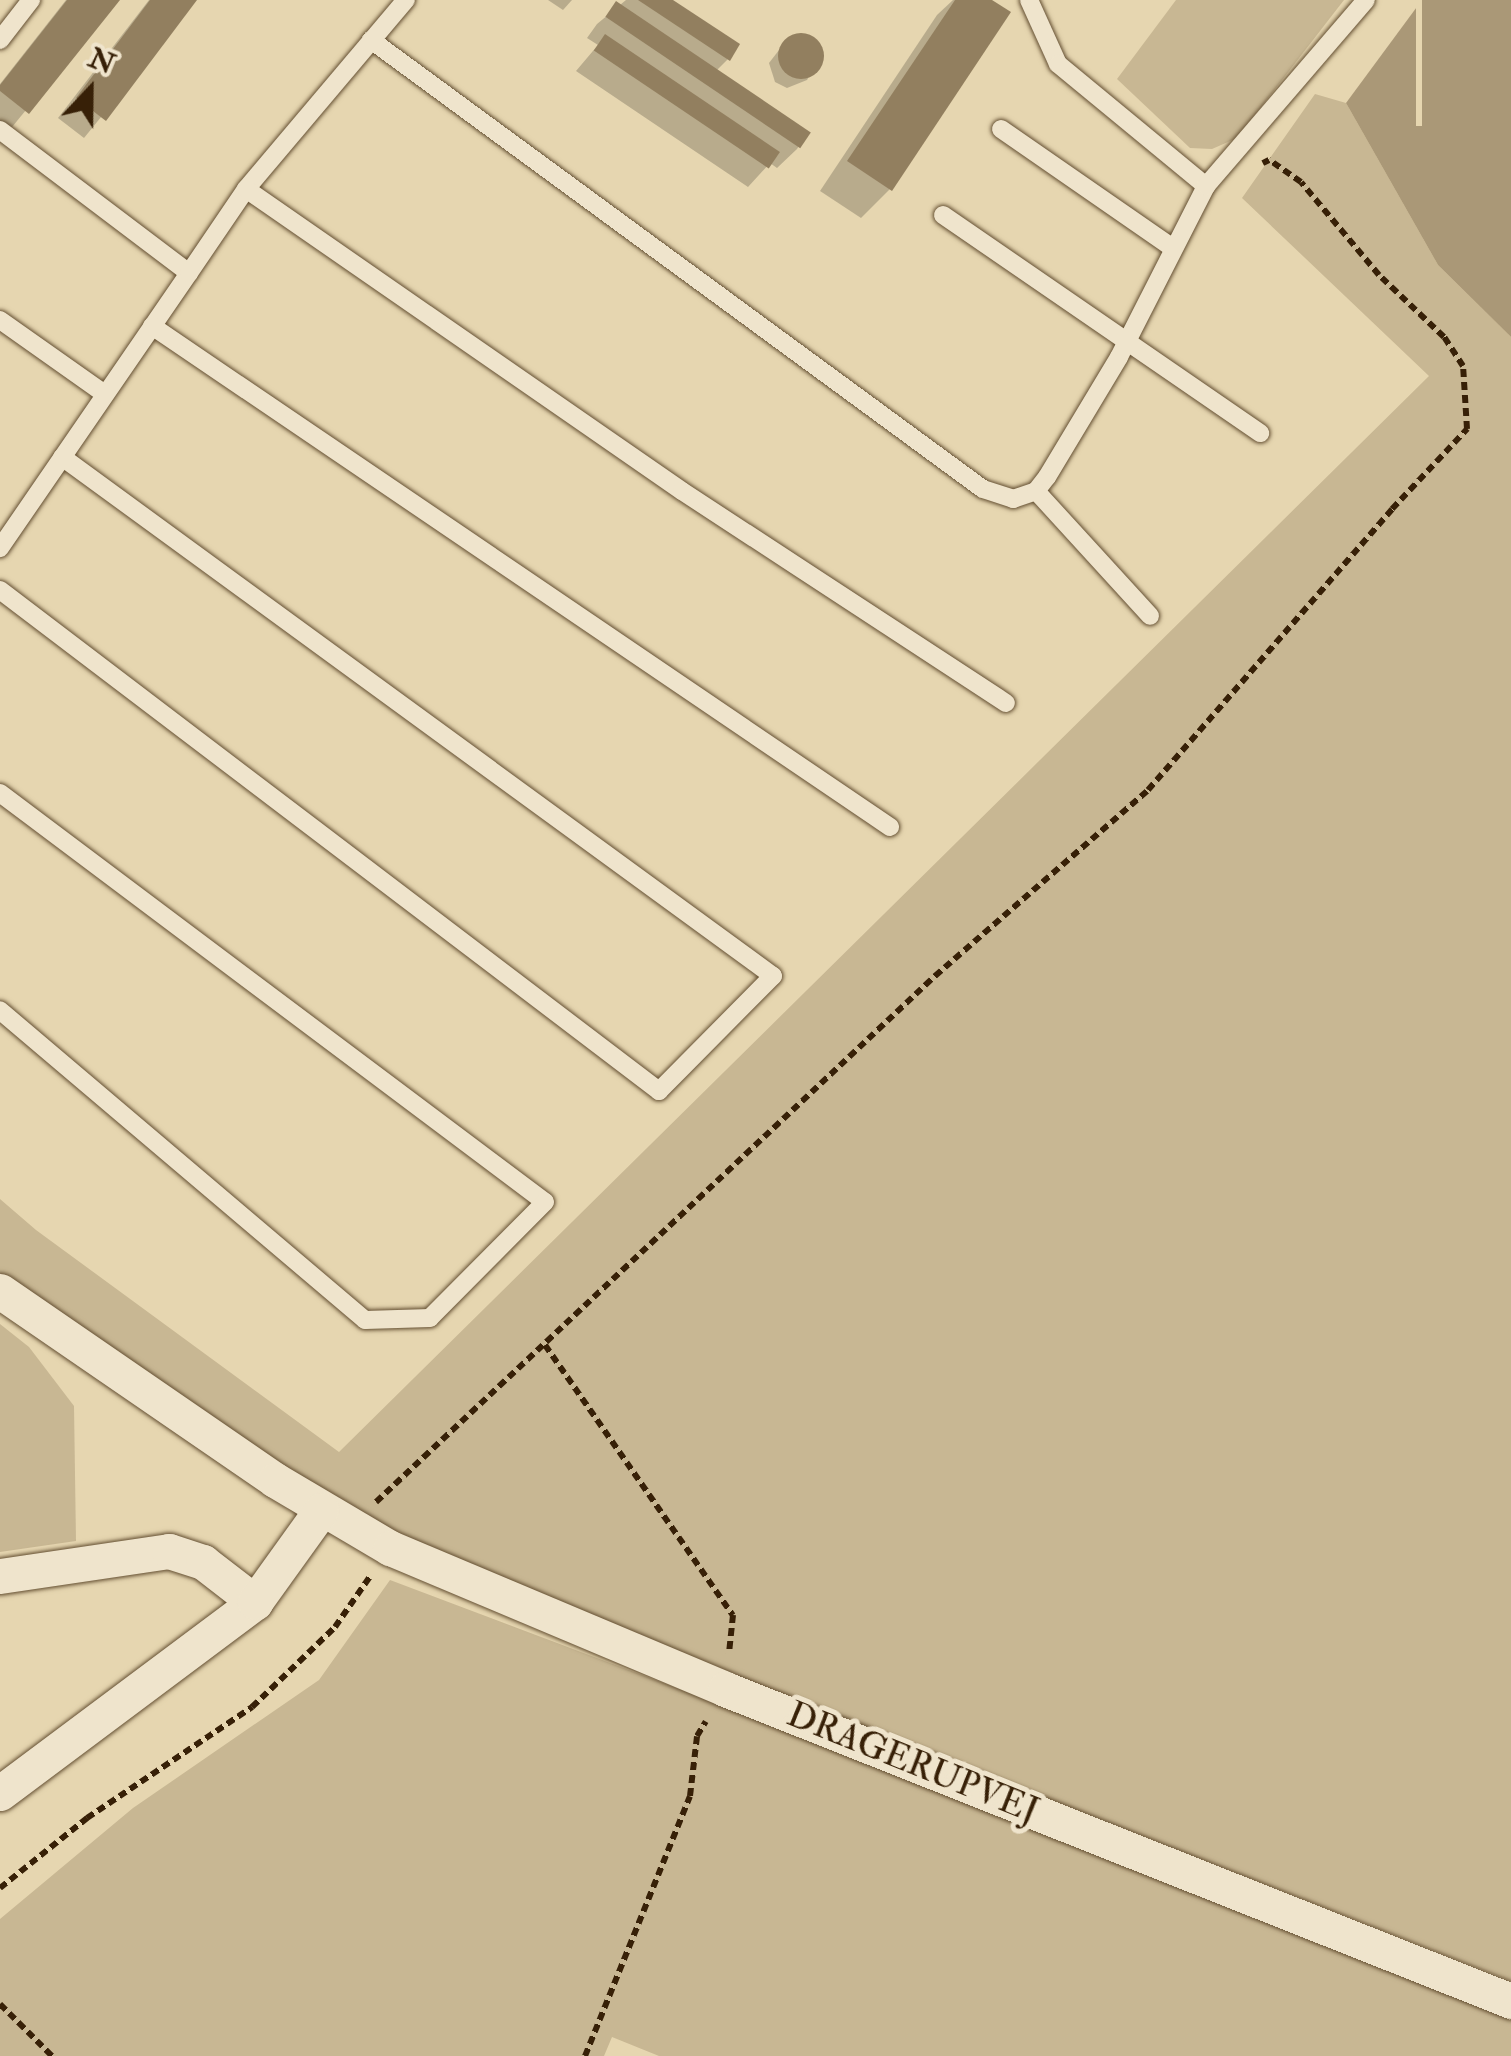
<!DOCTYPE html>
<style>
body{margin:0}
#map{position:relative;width:1511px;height:2056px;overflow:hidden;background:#e6d6b0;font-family:"IM FELL Double Pica",serif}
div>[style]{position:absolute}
.green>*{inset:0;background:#c8b793}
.water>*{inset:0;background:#aa9877}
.pier>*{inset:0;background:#e6d6b0;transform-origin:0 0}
.shadow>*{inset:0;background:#0003}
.building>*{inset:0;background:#927f5f;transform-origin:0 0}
.round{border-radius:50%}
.path>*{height:6px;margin-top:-3px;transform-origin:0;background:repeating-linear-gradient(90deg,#372007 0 8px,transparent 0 13px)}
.roads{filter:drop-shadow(0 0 2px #634e31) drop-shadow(0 0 2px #634e31)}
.service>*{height:18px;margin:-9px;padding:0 9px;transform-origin:9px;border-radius:9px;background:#efe4cc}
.minor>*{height:35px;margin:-17.5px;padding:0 17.5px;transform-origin:17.5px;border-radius:17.5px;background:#efe4cc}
span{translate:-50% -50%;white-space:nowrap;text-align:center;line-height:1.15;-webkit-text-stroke:10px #efe4cc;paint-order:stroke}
.street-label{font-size:35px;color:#372007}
.north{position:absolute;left:40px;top:40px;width:100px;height:100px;-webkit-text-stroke:8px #efe4cc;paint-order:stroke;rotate:22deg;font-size:28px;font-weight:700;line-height:40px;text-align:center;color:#372007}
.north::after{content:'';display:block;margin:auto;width:35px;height:45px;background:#372007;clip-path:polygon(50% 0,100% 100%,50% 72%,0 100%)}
</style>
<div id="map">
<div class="green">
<div style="clip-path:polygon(1176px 0,1344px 0,1237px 138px,1212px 149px,1190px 148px,1117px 79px)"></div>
<div style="clip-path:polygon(1315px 94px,1346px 103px,1438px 265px,1511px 337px,1511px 1981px,579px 1613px,393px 1530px,287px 1467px,0 1273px,0 1199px,36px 1230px,339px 1452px,1429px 376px,1242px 198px)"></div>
<div style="clip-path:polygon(0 1324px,29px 1347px,74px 1406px,76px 1541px,0 1552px)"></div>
<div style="clip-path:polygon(390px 1580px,785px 1729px,1511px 2018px,1511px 2056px,659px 2056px,612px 2037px,604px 2056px,0 2056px,0 1919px,133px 1808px,319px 1680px)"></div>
</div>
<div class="water">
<div style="clip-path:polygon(1422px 0,1511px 0,1511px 337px,1438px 265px,1346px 103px)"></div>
</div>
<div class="pier">
<div style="left:1416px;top:0;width:6px;height:126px"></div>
</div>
<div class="shadow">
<div style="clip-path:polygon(66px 0,116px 0,8px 132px,0 126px,0 84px)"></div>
<div style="clip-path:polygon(149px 0,196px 0,84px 138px,58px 118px)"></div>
<div style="clip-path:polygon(548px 0,572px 0,563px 10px)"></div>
<div style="clip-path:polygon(626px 0,668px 0,728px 59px,715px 72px,806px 135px,797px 149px,777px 168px,770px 163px,748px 187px,576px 71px,598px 45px,587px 38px,597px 24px)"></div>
<div style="clip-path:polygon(953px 0,987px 0,890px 189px,861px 218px,820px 191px,937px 15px)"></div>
<div style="clip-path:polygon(798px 36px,817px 44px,821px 57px,807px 80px,787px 88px,775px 82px,769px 63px,786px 41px)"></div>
</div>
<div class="building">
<div style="clip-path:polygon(67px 0,120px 0,29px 114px,0 91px,0 85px)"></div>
<div style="clip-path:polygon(150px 0,197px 0,106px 121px,76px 98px)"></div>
<div style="clip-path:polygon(638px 0,673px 0,740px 44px,730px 61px)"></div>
<div style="clip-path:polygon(955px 0,992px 0,1011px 12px,892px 191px,847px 161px)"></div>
<div style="left:616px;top:1px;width:235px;height:19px;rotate:34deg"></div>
<div class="round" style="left:778px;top:33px;width:46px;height:46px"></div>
<div style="left:605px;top:34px;width:211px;height:20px;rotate:34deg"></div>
</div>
<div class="path">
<div style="left:545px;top:1345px;width:329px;rotate:55.2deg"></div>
<div style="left:733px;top:1615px;width:39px;rotate:96deg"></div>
<div style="left:376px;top:1502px;width:768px;rotate:-43.26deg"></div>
<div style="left:935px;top:976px;width:283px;rotate:-41.1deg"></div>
<div style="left:1148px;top:790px;width:372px;rotate:-49deg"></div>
<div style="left:1392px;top:509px;width:110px;rotate:-46.8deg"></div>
<div style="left:1467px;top:429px;width:63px;rotate:-93.6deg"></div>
<div style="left:1463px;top:366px;width:35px;rotate:-123deg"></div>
<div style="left:1444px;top:337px;width:90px;rotate:-136.4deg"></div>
<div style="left:1379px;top:275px;width:121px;rotate:-130deg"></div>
<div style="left:1301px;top:182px;width:39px;rotate:-145deg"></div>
<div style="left:1269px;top:160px;width:7px;rotate:153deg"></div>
<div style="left:0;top:1888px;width:112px;rotate:-38.8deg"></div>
<div style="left:87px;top:1818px;width:199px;rotate:-33.9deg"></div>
<div style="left:252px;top:1707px;width:115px;rotate:-43.9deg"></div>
<div style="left:335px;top:1627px;width:63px;rotate:-55.3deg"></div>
<div style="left:0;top:2004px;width:74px;rotate:45deg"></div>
<div style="left:585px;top:2056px;width:280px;rotate:-68deg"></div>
<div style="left:690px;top:1796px;width:60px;rotate:-83.3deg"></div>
<div style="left:697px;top:1736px;width:17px;rotate:-59deg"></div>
</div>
<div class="roads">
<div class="service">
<div style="left:1029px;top:0;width:70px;rotate:65.6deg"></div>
<div style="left:1058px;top:64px;width:192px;rotate:39.5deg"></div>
<div style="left:0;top:40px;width:51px;rotate:-52.2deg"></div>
<div style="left:371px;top:40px;width:759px;rotate:36.27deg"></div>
<div style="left:983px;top:489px;width:32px;rotate:18deg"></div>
<div style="left:1013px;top:499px;width:24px;rotate:-19deg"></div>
<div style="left:1036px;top:491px;width:18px;rotate:-52deg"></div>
<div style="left:1047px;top:477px;width:140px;rotate:-59deg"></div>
<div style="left:1119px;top:357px;width:192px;rotate:-63deg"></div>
<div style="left:1206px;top:186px;width:245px;rotate:-49.3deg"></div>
<div style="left:1001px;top:129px;width:209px;rotate:34.7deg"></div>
<div style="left:0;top:130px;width:237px;rotate:37.1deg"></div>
<div style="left:189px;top:273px;width:334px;rotate:124.5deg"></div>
<div style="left:246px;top:189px;width:248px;rotate:-49.8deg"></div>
<div style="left:943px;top:215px;width:385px;rotate:34.5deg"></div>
<div style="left:189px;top:273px;width:102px;rotate:-55.8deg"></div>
<div style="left:246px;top:189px;width:530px;rotate:34.71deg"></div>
<div style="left:682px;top:491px;width:387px;rotate:33.2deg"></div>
<div style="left:0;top:320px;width:128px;rotate:35.2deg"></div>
<div style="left:152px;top:326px;width:892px;rotate:34.17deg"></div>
<div style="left:1036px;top:491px;width:169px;rotate:47.6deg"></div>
<div style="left:0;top:590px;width:828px;rotate:37.24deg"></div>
<div style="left:659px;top:1091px;width:162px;rotate:-45.3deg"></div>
<div style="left:773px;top:976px;width:880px;rotate:-143.87deg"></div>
<div style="left:0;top:793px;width:681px;rotate:36.89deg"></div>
<div style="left:545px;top:1202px;width:163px;rotate:134.8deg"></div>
<div style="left:430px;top:1318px;width:65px;rotate:178.2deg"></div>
<div style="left:365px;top:1320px;width:479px;rotate:-139.7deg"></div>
</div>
<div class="minor">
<div style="left:0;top:1291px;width:334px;rotate:34.5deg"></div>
<div style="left:275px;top:1480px;width:134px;rotate:30.6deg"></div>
<div style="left:390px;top:1548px;width:363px;rotate:22.8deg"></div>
<div style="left:725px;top:1689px;width:846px;rotate:21.65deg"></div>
<div style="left:0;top:1576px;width:171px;rotate:-8.4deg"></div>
<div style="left:169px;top:1551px;width:36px;rotate:18deg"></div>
<div style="left:203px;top:1562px;width:66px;rotate:37.6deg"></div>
<div style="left:0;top:1793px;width:319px;rotate:-36.8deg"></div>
<div style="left:255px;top:1602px;width:113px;rotate:-54.3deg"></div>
</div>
</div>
<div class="street-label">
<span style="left:913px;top:1763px;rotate:22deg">DRAGERUPVEJ</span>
</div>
<div class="north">N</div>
</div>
